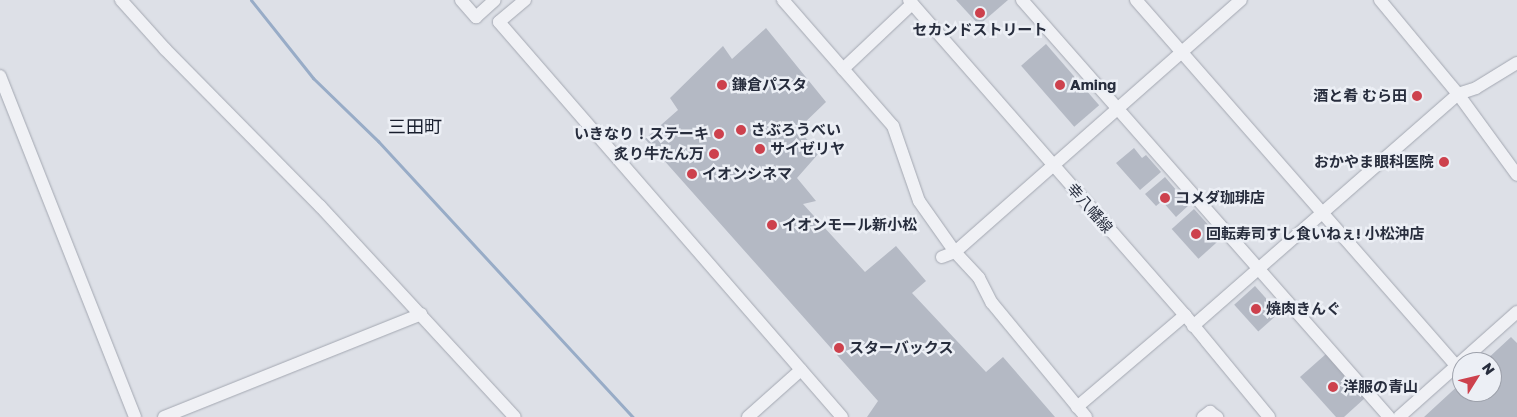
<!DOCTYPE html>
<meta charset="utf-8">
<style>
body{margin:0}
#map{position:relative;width:1517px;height:417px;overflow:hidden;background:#dde0e7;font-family:"Golos Text","Noto Sans JP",sans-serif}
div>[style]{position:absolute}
.stream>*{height:3px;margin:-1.5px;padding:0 1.5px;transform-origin:1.5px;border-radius:1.5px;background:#98acc7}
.building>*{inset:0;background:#b4b9c4;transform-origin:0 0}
.roads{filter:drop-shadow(0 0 1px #a3a7b1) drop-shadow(0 0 1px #a3a7b1)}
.minor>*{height:12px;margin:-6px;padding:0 6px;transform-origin:6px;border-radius:6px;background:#f0f1f5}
.dots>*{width:14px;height:14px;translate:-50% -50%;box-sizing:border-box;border:2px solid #eceff5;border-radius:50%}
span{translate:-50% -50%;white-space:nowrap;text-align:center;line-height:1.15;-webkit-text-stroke:5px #eceff5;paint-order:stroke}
.poi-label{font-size:15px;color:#272d3d;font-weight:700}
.left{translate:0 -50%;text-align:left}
.right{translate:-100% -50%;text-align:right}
.street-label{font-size:15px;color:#272d3d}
.quarter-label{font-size:18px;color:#191f2e}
.north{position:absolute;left:1452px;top:352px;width:50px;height:50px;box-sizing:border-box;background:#eceff5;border:1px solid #9da1ab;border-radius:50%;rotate:54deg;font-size:14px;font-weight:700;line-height:20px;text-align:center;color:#272d3d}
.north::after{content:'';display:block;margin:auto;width:18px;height:22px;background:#cd414d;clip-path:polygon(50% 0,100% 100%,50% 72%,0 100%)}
</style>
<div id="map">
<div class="stream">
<div style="left:251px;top:0;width:100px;rotate:51.5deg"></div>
<div style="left:313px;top:78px;width:91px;rotate:44.1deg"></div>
<div style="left:378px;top:141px;width:376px;rotate:47.3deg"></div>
</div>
<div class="building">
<div style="clip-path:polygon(956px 0,1008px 0,979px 25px)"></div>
<div style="clip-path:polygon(766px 28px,826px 102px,798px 129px,819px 153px,797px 178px,816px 201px,803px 204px,865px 272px,896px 246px,926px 281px,912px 293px,986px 372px,1003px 357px,1055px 417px,867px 417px,878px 401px,645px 139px,678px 110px,670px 98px,723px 46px,732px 59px)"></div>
<div style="left:1046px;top:44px;width:81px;height:33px;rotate:49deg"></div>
<div style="clip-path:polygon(1134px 148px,1142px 158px,1146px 155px,1161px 172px,1140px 190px,1116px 163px)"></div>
<div style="clip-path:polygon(1165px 177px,1189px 205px,1176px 217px,1162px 201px,1156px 206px,1145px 194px)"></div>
<div style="left:1194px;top:209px;width:40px;height:30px;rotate:48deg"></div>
<div style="left:1255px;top:286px;width:36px;height:28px;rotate:48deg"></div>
<div style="clip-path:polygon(1511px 337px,1517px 343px,1517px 417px,1424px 417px,1462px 382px,1462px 392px,1492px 392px,1492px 362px,1484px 362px)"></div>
<div style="clip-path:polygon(1326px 354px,1365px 398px,1344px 417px,1336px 417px,1300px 377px)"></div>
</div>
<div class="roads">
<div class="minor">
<div style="left:121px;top:0;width:66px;rotate:48.1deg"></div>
<div style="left:165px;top:49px;width:221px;rotate:45.4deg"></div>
<div style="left:320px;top:206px;width:287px;rotate:47.3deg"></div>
<div style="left:461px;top:0;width:23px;rotate:49deg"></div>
<div style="left:476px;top:17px;width:25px;rotate:-42deg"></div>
<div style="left:525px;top:0;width:34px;rotate:140deg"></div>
<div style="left:499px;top:22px;width:523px;rotate:49.03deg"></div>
<div style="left:783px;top:0;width:167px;rotate:48.9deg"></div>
<div style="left:893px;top:126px;width:79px;rotate:70.9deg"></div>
<div style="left:919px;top:201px;width:62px;rotate:54.8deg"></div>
<div style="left:955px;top:252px;width:35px;rotate:47deg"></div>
<div style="left:979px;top:278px;width:28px;rotate:63deg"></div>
<div style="left:992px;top:303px;width:148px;rotate:50.5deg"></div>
<div style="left:909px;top:0;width:419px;rotate:48.8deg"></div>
<div style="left:1185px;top:315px;width:132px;rotate:50.5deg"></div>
<div style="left:1022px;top:0;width:555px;rotate:48.65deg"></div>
<div style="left:1136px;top:0;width:485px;rotate:48.8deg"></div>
<div style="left:1380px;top:0;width:122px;rotate:50.3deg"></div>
<div style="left:1458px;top:94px;width:100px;rotate:53.9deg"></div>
<div style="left:843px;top:69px;width:95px;rotate:-43.3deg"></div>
<div style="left:0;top:76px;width:367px;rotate:68.4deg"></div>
<div style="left:942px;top:257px;width:14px;rotate:-21deg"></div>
<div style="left:955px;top:252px;width:381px;rotate:-41.4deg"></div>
<div style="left:1193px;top:326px;width:352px;rotate:-41.2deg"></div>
<div style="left:1458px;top:94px;width:19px;rotate:-18deg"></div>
<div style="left:1476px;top:88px;width:48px;rotate:-31.4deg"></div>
<div style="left:1077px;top:407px;width:142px;rotate:-40.4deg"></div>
<div style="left:164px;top:417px;width:277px;rotate:-21.8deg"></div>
<div style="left:748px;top:417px;width:71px;rotate:-41.6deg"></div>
<div style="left:1203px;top:417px;width:9px;rotate:-36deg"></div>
<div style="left:1210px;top:412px;width:9px;rotate:36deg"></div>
<div style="left:1399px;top:417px;width:158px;rotate:-41.7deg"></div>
</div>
</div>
<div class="dots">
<div style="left:980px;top:13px;background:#cd414d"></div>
<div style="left:722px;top:85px;background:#cd414d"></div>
<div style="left:1060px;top:85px;background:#cd414d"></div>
<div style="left:1417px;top:96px;background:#cd414d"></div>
<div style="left:741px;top:130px;background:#cd414d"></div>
<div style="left:719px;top:134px;background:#cd414d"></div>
<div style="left:760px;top:149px;background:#cd414d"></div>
<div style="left:714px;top:154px;background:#cd414d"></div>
<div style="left:1444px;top:162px;background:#cd414d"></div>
<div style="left:692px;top:174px;background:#cd414d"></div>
<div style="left:1165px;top:198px;background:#cd414d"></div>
<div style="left:772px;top:225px;background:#cd414d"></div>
<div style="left:1196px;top:234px;background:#cd414d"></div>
<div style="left:1256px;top:309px;background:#cd414d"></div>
<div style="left:839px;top:348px;background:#cd414d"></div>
<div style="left:1333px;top:387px;background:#cd414d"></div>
</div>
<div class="poi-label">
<span style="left:980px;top:30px">セカンドストリート</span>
<span class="left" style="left:732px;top:85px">鎌倉パスタ</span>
<span class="left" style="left:1070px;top:85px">Aming</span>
<span class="right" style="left:1407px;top:96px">酒と肴 むら田</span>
<span class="left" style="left:751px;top:130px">さぶろうべい</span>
<span class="right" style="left:709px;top:134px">いきなり！ステーキ</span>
<span class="left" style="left:770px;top:149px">サイゼリヤ</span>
<span class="right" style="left:704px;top:154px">炙り牛たん万</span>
<span class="right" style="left:1434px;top:162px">おかやま眼科医院</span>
<span class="left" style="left:702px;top:174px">イオンシネマ</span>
<span class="left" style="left:1175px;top:198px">コメダ珈琲店</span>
<span class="left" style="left:782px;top:225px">イオンモール新小松</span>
<span class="left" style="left:1206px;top:234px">回転寿司すし食いねぇ! 小松沖店</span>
<span class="left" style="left:1266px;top:309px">焼肉きんぐ</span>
<span class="left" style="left:849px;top:348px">スターバックス</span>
<span class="left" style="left:1343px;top:387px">洋服の青山</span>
</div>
<div class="street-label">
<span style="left:1090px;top:208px;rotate:49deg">幸八幡線</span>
</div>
<div class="quarter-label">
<span style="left:415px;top:126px">三田町</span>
</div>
<div class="north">N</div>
</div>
